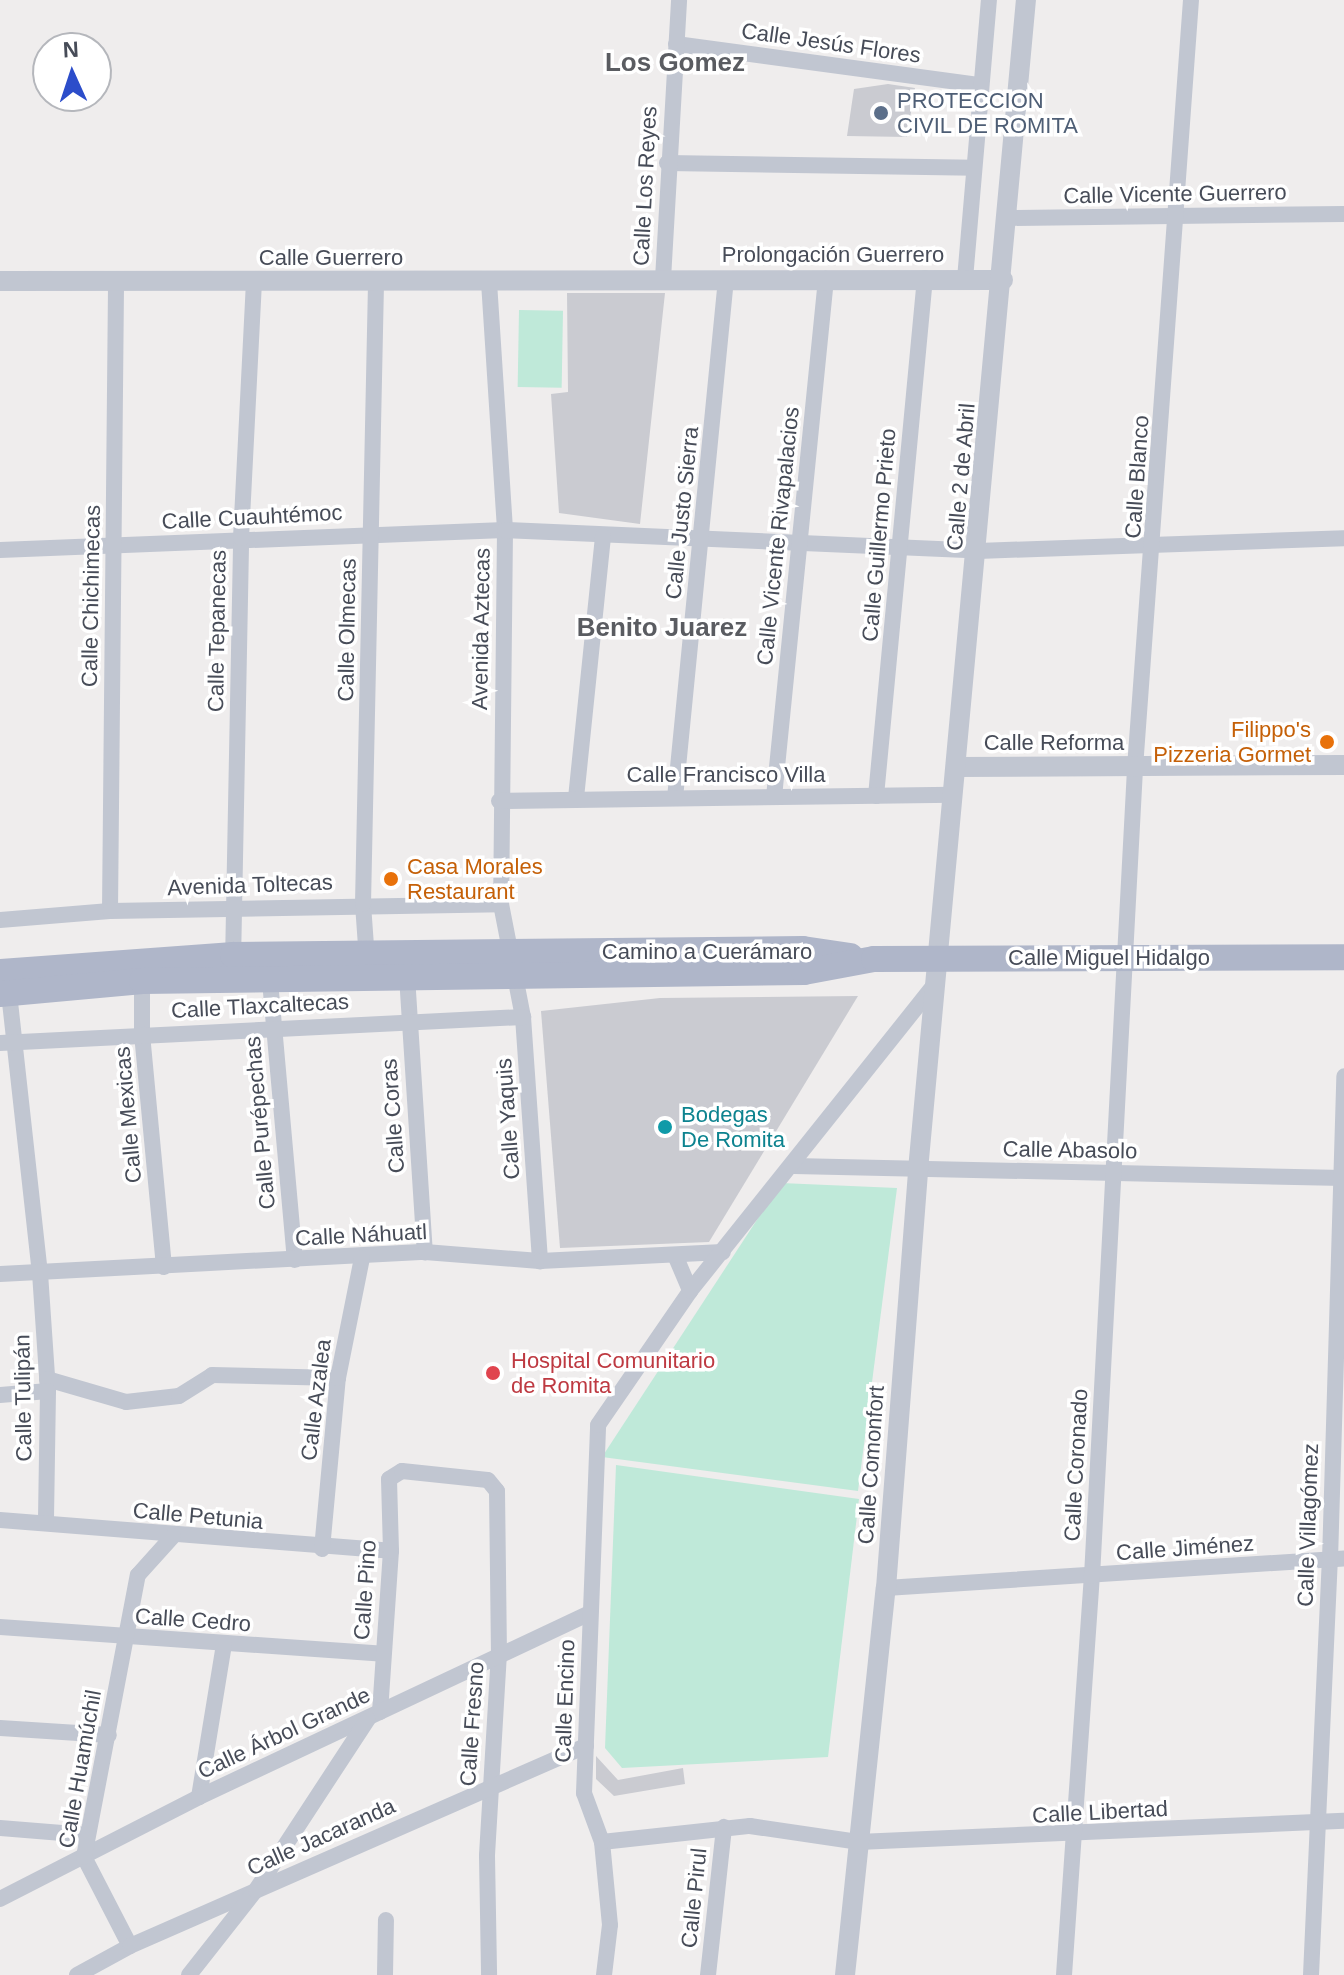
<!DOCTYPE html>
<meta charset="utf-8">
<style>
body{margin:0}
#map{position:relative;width:1344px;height:1975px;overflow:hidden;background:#efeded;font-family:Helvetica,sans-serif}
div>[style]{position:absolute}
.green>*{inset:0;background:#bfe9d9;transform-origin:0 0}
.building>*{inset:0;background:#cacbd1}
.minor>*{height:16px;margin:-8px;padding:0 8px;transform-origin:8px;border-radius:8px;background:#c1c6d1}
.tertiary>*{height:20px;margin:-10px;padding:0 10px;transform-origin:10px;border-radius:10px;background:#c1c6d1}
.primary>*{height:26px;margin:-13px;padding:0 13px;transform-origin:13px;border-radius:13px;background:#afb6c9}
.dots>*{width:22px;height:22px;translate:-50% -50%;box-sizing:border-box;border:4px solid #fff;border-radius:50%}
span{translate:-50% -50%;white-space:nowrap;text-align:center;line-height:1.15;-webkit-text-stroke:7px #fff;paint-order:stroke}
.street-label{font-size:22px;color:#474c58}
.service-label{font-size:22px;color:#4e5e75}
.left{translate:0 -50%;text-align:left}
.food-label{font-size:22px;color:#c56008}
.right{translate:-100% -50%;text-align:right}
.culture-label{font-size:22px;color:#0d838f}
.health-label{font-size:22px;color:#be3a42}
.quarter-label{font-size:26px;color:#5a5c61;font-weight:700}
.north{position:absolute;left:32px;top:32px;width:80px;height:80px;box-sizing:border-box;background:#fff;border:2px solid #b5b7bc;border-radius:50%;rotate:357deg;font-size:22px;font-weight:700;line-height:32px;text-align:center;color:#474c58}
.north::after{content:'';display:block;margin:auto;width:28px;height:36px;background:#2c4dca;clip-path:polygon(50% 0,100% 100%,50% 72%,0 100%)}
</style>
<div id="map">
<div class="green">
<div style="left:519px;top:310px;width:44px;height:77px;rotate:1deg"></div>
<div style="clip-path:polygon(781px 1183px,897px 1188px,858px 1491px,602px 1457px)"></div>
<div style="clip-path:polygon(616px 1465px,859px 1499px,828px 1757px,622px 1768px,605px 1748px)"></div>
</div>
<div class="building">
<div style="clip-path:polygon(888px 84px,915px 88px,907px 137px,847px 136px,854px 89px)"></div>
<div style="clip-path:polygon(567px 293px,665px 293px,640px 524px,559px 513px,551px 394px,568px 392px)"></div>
<div style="clip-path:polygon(858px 996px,709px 1242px,560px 1248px,541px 1011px,660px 998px)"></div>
<div style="clip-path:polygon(596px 1756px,618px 1780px,683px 1768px,685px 1784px,614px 1796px,596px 1779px)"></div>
</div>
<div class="minor">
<div style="left:676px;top:44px;width:307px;rotate:7.7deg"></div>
<div style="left:667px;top:163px;width:307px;rotate:0.9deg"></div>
<div style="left:1007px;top:218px;width:337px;rotate:-0.7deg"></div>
<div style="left:663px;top:279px;width:279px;rotate:-86.7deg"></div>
<div style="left:965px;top:279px;width:280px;rotate:-85.1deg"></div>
<div style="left:489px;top:282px;width:249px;rotate:86.3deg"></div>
<div style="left:505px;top:530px;width:374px;rotate:90.6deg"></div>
<div style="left:501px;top:904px;width:115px;rotate:79deg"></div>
<div style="left:523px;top:1017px;width:245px;rotate:86deg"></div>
<div style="left:0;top:550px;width:505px;rotate:-2.27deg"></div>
<div style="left:505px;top:530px;width:473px;rotate:2.5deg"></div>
<div style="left:978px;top:551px;width:366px;rotate:-2deg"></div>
<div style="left:876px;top:796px;width:520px;rotate:-84.6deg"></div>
<div style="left:774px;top:797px;width:521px;rotate:-84.27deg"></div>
<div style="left:576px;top:798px;width:263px;rotate:-84.1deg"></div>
<div style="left:675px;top:798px;width:521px;rotate:-84.39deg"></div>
<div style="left:499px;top:801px;width:454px;rotate:-0.8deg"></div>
<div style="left:110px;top:911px;width:630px;rotate:-89.45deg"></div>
<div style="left:0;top:920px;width:110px;rotate:-4.7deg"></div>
<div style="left:110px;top:911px;width:391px;rotate:-1deg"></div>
<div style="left:367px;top:960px;width:56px;rotate:-94.1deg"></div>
<div style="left:363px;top:904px;width:622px;rotate:-88.8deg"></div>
<div style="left:233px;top:963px;width:425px;rotate:-88.9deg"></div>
<div style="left:241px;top:538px;width:257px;rotate:-87.1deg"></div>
<div style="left:142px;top:974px;width:60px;rotate:90deg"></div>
<div style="left:142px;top:1034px;width:234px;rotate:84.6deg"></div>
<div style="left:407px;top:976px;width:277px;rotate:86.3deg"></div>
<div style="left:270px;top:981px;width:280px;rotate:84.9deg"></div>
<div style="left:9px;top:993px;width:282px;rotate:83.7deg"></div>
<div style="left:40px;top:1273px;width:118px;rotate:86.1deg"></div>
<div style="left:48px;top:1391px;width:132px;rotate:90.9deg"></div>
<div style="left:0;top:1043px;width:524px;rotate:-2.85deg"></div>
<div style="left:794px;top:1166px;width:550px;rotate:1.25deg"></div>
<div style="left:675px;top:1255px;width:39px;rotate:67deg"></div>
<div style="left:0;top:1274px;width:426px;rotate:-3deg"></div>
<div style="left:425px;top:1252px;width:115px;rotate:4.5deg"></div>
<div style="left:540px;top:1261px;width:183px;rotate:-2.8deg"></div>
<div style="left:47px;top:1379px;width:82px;rotate:16.2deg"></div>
<div style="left:126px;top:1402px;width:53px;rotate:-6.5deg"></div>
<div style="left:179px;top:1396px;width:39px;rotate:-32deg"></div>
<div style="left:212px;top:1375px;width:126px;rotate:1.4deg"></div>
<div style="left:0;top:1395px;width:48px;rotate:-4.8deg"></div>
<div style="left:0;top:1520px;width:392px;rotate:4.5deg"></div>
<div style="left:322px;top:1549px;width:172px;rotate:-84.7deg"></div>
<div style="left:338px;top:1378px;width:122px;rotate:-78.7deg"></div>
<div style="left:886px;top:1588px;width:459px;rotate:-3.7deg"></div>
<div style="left:0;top:1627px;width:384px;rotate:4deg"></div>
<div style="left:380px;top:1712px;width:161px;rotate:-86.1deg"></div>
<div style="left:391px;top:1551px;width:72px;rotate:-91.6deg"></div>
<div style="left:389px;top:1479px;width:15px;rotate:-32deg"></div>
<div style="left:402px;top:1471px;width:86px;rotate:6deg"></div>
<div style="left:488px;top:1480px;width:14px;rotate:51deg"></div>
<div style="left:497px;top:1491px;width:162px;rotate:89.3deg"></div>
<div style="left:499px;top:1653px;width:203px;rotate:93.4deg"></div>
<div style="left:487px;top:1856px;width:119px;rotate:89deg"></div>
<div style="left:0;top:1728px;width:109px;rotate:3.7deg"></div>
<div style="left:199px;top:1797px;width:155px;rotate:-80.7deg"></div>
<div style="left:0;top:1828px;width:87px;rotate:4.6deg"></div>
<div style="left:602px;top:1842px;width:149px;rotate:-6.2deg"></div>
<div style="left:750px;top:1826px;width:109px;rotate:8.4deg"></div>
<div style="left:858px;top:1842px;width:486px;rotate:-2.5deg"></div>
<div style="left:0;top:1899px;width:224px;rotate:-27.1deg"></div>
<div style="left:199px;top:1797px;width:432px;rotate:-25.2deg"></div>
<div style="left:130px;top:1946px;width:100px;rotate:-117.3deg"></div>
<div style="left:84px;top:1857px;width:287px;rotate:-79.2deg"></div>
<div style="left:138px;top:1575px;width:52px;rotate:-48.1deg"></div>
<div style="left:77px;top:1975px;width:60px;rotate:-28.7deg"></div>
<div style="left:130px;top:1946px;width:498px;rotate:-23.7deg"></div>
<div style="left:189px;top:1975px;width:108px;rotate:-51.8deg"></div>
<div style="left:256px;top:1890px;width:204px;rotate:-56.8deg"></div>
<div style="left:385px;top:1975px;width:55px;rotate:-89deg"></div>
<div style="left:604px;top:1975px;width:50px;rotate:-83.2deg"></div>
<div style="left:610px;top:1925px;width:83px;rotate:-95.5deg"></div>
<div style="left:602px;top:1842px;width:52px;rotate:-110.2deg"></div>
<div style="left:584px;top:1793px;width:368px;rotate:-87.8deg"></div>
<div style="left:598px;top:1425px;width:163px;rotate:-55.5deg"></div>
<div style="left:690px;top:1291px;width:393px;rotate:-51.4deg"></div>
<div style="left:708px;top:1975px;width:149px;rotate:-83.8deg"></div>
<div style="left:1064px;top:1975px;width:400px;rotate:-86deg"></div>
<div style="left:1092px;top:1576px;width:809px;rotate:-86.95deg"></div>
<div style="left:1135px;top:768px;width:770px;rotate:-85.83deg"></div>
<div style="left:1311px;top:1975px;width:415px;rotate:-87.4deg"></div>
<div style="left:1330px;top:1560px;width:484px;rotate:-88.3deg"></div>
</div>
<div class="tertiary">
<div style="left:0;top:281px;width:1003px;rotate:-0.06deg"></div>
<div style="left:956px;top:767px;width:388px;rotate:-0.3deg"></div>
<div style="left:845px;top:1975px;width:389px;rotate:-84deg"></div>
<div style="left:886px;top:1588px;width:419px;rotate:-85.6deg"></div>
<div style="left:918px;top:1170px;width:1175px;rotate:-84.73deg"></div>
</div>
<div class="primary">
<div style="left:0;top:972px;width:234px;rotate:-4.2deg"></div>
<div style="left:233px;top:955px;width:570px;rotate:-0.6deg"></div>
<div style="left:803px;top:949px;width:48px;rotate:8.5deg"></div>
<div style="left:0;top:994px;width:143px;rotate:-5.2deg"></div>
<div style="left:142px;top:981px;width:662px;rotate:-0.78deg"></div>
<div style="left:804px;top:972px;width:71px;rotate:-10.5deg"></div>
<div style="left:874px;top:959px;width:470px;rotate:-0.2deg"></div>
</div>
<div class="dots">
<div style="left:881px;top:113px;background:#5c6f8a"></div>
<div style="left:1327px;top:742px;background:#e8710a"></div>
<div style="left:391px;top:879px;background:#e8710a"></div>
<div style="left:665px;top:1127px;background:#0f9aa8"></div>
<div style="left:493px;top:1373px;background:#e0444e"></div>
</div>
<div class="street-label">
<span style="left:831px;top:43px;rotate:8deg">Calle Jesús Flores</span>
<span style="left:645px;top:186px;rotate:-87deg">Calle Los Reyes</span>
<span style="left:1175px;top:194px;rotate:-1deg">Calle Vicente Guerrero</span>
<span style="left:833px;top:255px">Prolongación Guerrero</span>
<span style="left:331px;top:258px">Calle Guerrero</span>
<span style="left:961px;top:477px;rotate:-85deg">Calle 2 de Abril</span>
<span style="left:1137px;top:477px;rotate:-86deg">Calle Blanco</span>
<span style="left:682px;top:513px;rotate:-84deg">Calle Justo Sierra</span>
<span style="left:252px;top:517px;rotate:-3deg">Calle Cuauhtémoc</span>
<span style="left:879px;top:535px;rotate:-85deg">Calle Guillermo Prieto</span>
<span style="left:778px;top:536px;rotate:-84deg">Calle Vicente Rivapalacios</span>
<span style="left:91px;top:596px;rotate:-89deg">Calle Chichimecas</span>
<span style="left:481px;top:629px;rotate:-89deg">Avenida Aztecas</span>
<span style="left:347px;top:630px;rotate:-89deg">Calle Olmecas</span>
<span style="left:217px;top:631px;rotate:-89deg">Calle Tepanecas</span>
<span style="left:1054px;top:743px">Calle Reforma</span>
<span style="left:726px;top:775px">Calle Francisco Villa</span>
<span style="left:250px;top:885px;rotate:-2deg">Avenida Toltecas</span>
<span style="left:707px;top:952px">Camino a Cuerámaro</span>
<span style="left:1109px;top:958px">Calle Miguel Hidalgo</span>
<span style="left:260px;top:1006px;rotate:-3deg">Calle Tlaxcaltecas</span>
<span style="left:128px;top:1115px;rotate:-95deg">Calle Mexicas</span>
<span style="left:393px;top:1116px;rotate:-94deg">Calle Coras</span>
<span style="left:508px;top:1119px;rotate:-94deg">Calle Yaquis</span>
<span style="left:260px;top:1123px;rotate:-95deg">Calle Purépechas</span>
<span style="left:1070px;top:1150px;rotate:1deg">Calle Abasolo</span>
<span style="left:361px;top:1235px;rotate:-3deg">Calle Náhuatl</span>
<span style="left:23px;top:1398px;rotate:-91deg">Calle Tulipán</span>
<span style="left:316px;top:1400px;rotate:-83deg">Calle Azalea</span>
<span style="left:871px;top:1465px;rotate:-86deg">Calle Comonfort</span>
<span style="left:1076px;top:1465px;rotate:-87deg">Calle Coronado</span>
<span style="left:198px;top:1516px;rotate:5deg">Calle Petunia</span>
<span style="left:1308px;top:1525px;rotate:-88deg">Calle Villagómez</span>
<span style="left:1185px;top:1548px;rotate:-4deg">Calle Jiménez</span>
<span style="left:365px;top:1590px;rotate:-86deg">Calle Pino</span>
<span style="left:193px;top:1620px;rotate:4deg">Calle Cedro</span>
<span style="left:565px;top:1701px;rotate:-88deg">Calle Encino</span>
<span style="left:472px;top:1724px;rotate:-86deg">Calle Fresno</span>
<span style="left:284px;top:1733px;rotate:-25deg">Calle Árbol Grande</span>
<span style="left:80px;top:1769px;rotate:-80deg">Calle Huamúchil</span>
<span style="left:1100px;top:1812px;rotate:-3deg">Calle Libertad</span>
<span style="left:321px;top:1837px;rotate:-24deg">Calle Jacaranda</span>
<span style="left:694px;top:1898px;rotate:-84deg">Calle Pirul</span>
</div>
<div class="service-label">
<span class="left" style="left:897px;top:113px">PROTECCION<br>CIVIL DE ROMITA</span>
</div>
<div class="food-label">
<span class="right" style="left:1311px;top:742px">Filippo's<br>Pizzeria Gormet</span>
<span class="left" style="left:407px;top:879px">Casa Morales<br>Restaurant</span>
</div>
<div class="culture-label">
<span class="left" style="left:681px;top:1127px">Bodegas<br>De Romita</span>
</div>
<div class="health-label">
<span class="left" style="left:511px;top:1373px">Hospital Comunitario<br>de Romita</span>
</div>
<div class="quarter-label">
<span style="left:675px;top:63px">Los Gomez</span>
<span style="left:662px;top:628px">Benito Juarez</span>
</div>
<div class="north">N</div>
</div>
